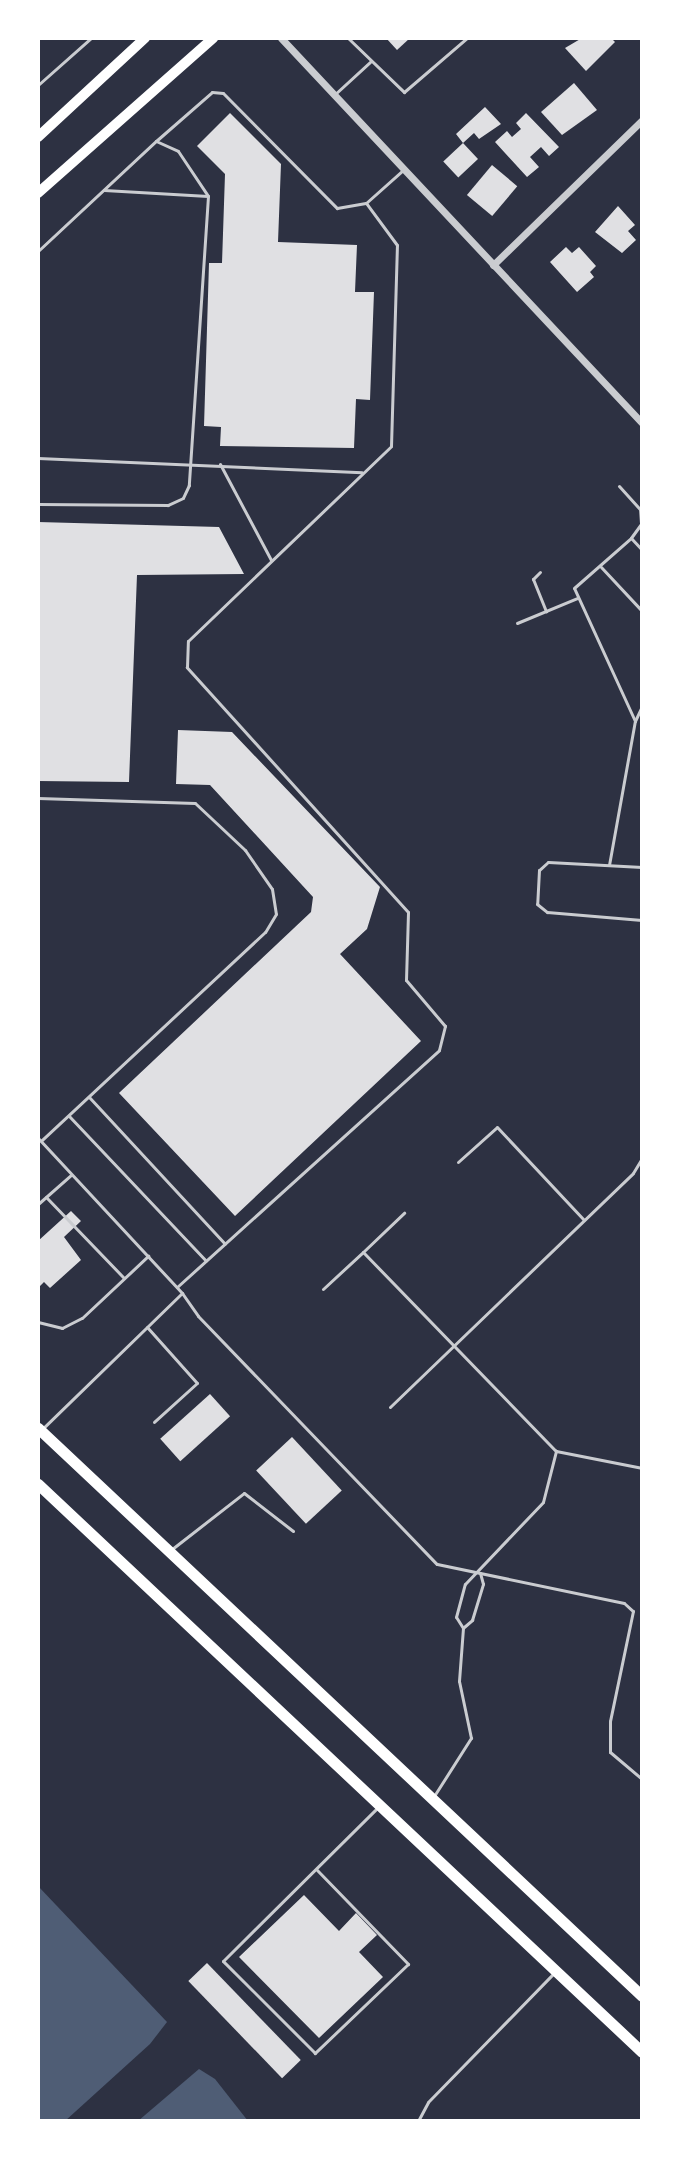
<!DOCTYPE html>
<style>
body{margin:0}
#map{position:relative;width:680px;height:2159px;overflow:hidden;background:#2d3142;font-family:"Public Sans",sans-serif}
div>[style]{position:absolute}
.water>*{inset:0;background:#4f5d75}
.building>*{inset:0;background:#e0e0e3;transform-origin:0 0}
.service>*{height:3px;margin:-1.5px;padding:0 1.5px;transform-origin:1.5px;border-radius:1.5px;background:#caccd0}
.minor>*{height:7px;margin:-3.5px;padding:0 3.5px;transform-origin:3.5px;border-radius:3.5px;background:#caccd0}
.secondary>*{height:10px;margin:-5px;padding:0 5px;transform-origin:5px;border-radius:5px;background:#fff}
.primary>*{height:11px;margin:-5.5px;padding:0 5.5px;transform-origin:5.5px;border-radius:5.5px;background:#fff}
span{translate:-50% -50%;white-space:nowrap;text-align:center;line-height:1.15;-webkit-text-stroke:6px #fff;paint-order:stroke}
.frame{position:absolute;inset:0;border:40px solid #fff;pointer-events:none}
</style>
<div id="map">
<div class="water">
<div style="clip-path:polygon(38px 1886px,167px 2022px,150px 2044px,65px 2121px,38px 2121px)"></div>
<div style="clip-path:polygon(199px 2069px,215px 2079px,248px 2121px,138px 2121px)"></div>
</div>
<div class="building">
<div style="clip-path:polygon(386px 38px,410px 38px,397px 50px)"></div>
<div style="clip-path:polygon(582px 38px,611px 38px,615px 42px,586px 71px,565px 48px)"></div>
<div style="clip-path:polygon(574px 83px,597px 110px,562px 135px,541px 112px)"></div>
<div style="clip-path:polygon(485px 107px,501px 124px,479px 139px,474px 133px,463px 143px,456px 134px)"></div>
<div style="clip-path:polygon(230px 113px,281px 164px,278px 242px,357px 245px,355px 292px,374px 292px,370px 400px,356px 399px,354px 448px,220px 446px,221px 427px,204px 426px,209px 263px,222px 263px,225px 174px,197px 146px)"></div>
<div style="clip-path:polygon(526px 113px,559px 147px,549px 156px,541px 147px,530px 157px,539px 167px,527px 177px,495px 142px,507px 131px,512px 137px,521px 129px,516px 123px)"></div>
<div style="left:463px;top:143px;width:22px;height:27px;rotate:47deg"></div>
<div style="left:492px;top:165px;width:33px;height:39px;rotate:40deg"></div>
<div style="clip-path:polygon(618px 206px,635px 225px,628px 231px,636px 240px,622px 253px,595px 232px)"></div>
<div style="clip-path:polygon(566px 247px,572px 253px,579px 247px,596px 266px,590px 272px,594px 277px,577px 292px,550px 262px)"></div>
<div style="clip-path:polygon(38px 522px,219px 527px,244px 574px,137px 575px,129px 782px,38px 781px)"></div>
<div style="clip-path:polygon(178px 730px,232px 732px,380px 887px,367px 929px,340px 954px,421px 1041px,235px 1216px,119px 1093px,311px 912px,313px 897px,210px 785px,176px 784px)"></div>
<div style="clip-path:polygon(71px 1211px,81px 1221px,64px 1237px,81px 1260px,50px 1288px,44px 1282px,38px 1288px,38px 1241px)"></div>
<div style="left:210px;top:1394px;width:30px;height:67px;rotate:48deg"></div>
<div style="left:292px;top:1437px;width:73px;height:49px;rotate:47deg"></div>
<div style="clip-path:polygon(304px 1895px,339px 1931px,356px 1913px,377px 1935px,359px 1952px,383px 1977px,319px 2038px,239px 1957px)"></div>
<div style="left:207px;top:1963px;width:135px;height:26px;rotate:46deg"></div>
</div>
<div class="service">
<div style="left:348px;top:38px;width:78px;rotate:44deg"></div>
<div style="left:404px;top:92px;width:83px;rotate:-40.6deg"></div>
<div style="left:38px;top:85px;width:71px;rotate:-41.6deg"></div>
<div style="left:334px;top:95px;width:49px;rotate:-42.5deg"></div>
<div style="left:156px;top:141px;width:74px;rotate:-41.2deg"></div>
<div style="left:212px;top:92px;width:11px;rotate:5deg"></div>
<div style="left:223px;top:93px;width:162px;rotate:45.3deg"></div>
<div style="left:337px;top:208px;width:29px;rotate:-10deg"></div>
<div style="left:366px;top:203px;width:51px;rotate:-41.8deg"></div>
<div style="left:104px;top:190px;width:104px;rotate:3.3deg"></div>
<div style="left:38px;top:251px;width:161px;rotate:-43deg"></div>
<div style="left:156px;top:141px;width:24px;rotate:24deg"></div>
<div style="left:178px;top:151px;width:54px;rotate:56.3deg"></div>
<div style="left:208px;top:196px;width:290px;rotate:93.8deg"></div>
<div style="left:189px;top:485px;width:14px;rotate:115deg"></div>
<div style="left:183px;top:498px;width:17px;rotate:155deg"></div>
<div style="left:168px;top:505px;width:130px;rotate:-179.6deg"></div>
<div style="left:38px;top:458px;width:324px;rotate:2.5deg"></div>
<div style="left:220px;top:464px;width:109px;rotate:62deg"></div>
<div style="left:619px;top:486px;width:31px;rotate:48deg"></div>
<div style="left:640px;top:509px;width:15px;rotate:86deg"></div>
<div style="left:641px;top:524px;width:17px;rotate:126deg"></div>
<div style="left:601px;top:567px;width:60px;rotate:47deg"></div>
<div style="left:540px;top:572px;width:10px;rotate:135deg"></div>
<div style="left:533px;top:579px;width:35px;rotate:68deg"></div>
<div style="left:517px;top:623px;width:65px;rotate:-22.6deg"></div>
<div style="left:635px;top:721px;width:146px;rotate:-114.6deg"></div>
<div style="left:574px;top:588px;width:76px;rotate:-41.3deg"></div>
<div style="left:631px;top:538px;width:16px;rotate:47deg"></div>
<div style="left:38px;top:798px;width:157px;rotate:1.8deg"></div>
<div style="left:195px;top:803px;width:69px;rotate:43.2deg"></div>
<div style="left:245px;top:850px;width:47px;rotate:55.3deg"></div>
<div style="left:272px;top:889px;width:25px;rotate:81deg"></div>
<div style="left:276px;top:914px;width:21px;rotate:121deg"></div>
<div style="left:265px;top:932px;width:306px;rotate:137deg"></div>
<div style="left:609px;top:865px;width:146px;rotate:-79.8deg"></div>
<div style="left:635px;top:721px;width:17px;rotate:-65deg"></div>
<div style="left:642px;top:867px;width:94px;rotate:-177deg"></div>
<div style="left:548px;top:862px;width:12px;rotate:138deg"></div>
<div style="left:539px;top:870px;width:34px;rotate:93deg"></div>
<div style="left:537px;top:904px;width:13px;rotate:39deg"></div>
<div style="left:547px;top:912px;width:95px;rotate:4.8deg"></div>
<div style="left:89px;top:1097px;width:200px;rotate:47.2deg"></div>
<div style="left:69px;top:1116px;width:199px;rotate:46.6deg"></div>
<div style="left:38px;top:1138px;width:212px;rotate:47.1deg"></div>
<div style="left:182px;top:1293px;width:192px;rotate:135.8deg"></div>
<div style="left:458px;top:1162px;width:52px;rotate:-41.9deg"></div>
<div style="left:497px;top:1127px;width:127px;rotate:46.9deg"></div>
<div style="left:46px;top:1197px;width:112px;rotate:46.1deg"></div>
<div style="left:38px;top:1204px;width:44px;rotate:-41.3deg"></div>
<div style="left:363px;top:1252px;width:57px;rotate:-43.6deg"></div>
<div style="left:177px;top:1287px;width:353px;rotate:-42.1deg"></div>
<div style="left:439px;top:1050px;width:25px;rotate:-76deg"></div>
<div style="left:445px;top:1026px;width:60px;rotate:-130.3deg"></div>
<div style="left:406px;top:980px;width:68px;rotate:-88.3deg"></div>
<div style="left:408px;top:912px;width:330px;rotate:-132.1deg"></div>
<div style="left:187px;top:667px;width:26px;rotate:-88deg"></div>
<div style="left:188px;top:641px;width:281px;rotate:-43.8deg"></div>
<div style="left:391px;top:446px;width:201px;rotate:-88.3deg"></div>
<div style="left:397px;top:245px;width:52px;rotate:-126.4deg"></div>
<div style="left:323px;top:1289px;width:54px;rotate:-42.8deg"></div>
<div style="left:363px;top:1252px;width:277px;rotate:45.9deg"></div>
<div style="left:182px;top:1293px;width:28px;rotate:55deg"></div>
<div style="left:198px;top:1316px;width:344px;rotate:46.1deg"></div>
<div style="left:437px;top:1564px;width:191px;rotate:11.8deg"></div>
<div style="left:624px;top:1603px;width:12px;rotate:42deg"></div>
<div style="left:633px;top:1611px;width:112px;rotate:101.8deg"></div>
<div style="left:610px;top:1721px;width:31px;rotate:90deg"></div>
<div style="left:610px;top:1752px;width:42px;rotate:40.2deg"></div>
<div style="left:38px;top:1322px;width:25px;rotate:14deg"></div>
<div style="left:62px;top:1328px;width:22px;rotate:-27deg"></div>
<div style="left:82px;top:1318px;width:91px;rotate:-43.2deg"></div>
<div style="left:147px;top:1327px;width:75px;rotate:48.2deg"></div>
<div style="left:197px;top:1383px;width:58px;rotate:137.8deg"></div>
<div style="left:390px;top:1407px;width:337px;rotate:-43.9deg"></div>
<div style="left:633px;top:1173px;width:17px;rotate:-59deg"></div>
<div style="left:172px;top:1549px;width:91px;rotate:-37.9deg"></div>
<div style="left:244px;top:1493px;width:62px;rotate:37.8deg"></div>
<div style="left:464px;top:1627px;width:11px;rotate:-41deg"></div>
<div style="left:472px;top:1620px;width:38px;rotate:-73deg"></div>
<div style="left:483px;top:1584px;width:11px;rotate:-105deg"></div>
<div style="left:434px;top:1796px;width:69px;rotate:-57.5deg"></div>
<div style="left:471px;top:1738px;width:58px;rotate:-101.9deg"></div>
<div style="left:459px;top:1681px;width:53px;rotate:-85.7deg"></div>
<div style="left:463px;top:1628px;width:13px;rotate:-122deg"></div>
<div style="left:456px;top:1617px;width:34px;rotate:-75deg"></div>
<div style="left:465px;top:1584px;width:113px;rotate:-46.4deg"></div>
<div style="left:543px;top:1502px;width:53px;rotate:-75.7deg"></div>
<div style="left:556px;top:1451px;width:88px;rotate:11.2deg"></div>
<div style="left:317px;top:1870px;width:131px;rotate:45.9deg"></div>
<div style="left:408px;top:1964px;width:129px;rotate:136.3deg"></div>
<div style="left:315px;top:2053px;width:130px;rotate:-135deg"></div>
<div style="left:223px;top:1961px;width:217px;rotate:-44.8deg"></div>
<div style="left:418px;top:2121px;width:21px;rotate:-62deg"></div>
<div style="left:428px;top:2102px;width:179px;rotate:-45.7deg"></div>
</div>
<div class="minor">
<div style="left:281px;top:38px;width:528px;rotate:46.84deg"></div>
<div style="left:493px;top:265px;width:208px;rotate:-44.2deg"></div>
</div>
<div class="secondary">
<div style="left:38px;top:137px;width:146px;rotate:-42.8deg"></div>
<div style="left:38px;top:193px;width:234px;rotate:-41.5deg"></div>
</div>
<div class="primary">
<div style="left:38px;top:1428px;width:829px;rotate:43.24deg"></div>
<div style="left:38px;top:1484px;width:829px;rotate:43.24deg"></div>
</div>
<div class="frame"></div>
</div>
